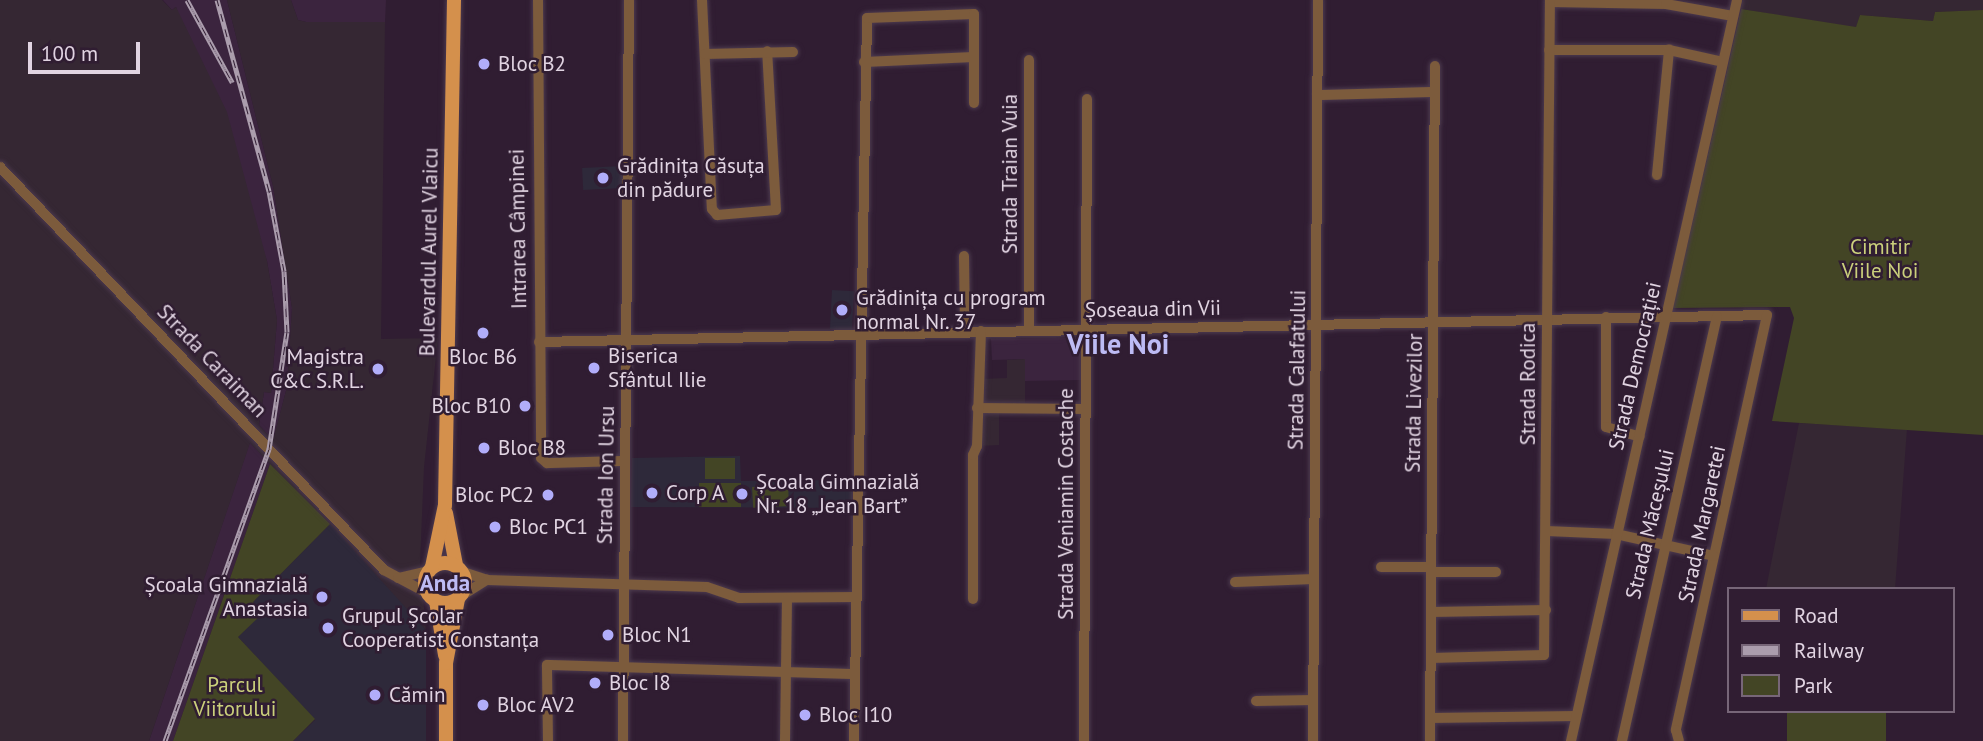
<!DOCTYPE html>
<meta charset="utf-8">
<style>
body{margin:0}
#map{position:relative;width:1983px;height:741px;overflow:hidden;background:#301d32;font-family:"PT Sans",sans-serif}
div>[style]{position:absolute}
.built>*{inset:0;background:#3b243e}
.industrial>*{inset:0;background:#352733}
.education>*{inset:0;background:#2e293a;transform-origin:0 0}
.green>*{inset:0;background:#434525;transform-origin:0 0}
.roads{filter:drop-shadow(0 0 2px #4c3a4e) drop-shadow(0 0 2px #4c3a4e)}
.minor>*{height:10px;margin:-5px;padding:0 5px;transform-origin:5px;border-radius:5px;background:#7c5b3c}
.major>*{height:14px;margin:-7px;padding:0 7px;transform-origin:7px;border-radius:7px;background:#d4904c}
.major>.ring{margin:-7px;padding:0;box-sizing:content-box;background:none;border:14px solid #d4904c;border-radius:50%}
.rail>*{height:5px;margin-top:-2.5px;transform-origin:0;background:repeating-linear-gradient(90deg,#301d32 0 8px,#ab9dad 0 16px);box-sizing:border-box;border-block:2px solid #ab9dad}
.dots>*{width:19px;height:19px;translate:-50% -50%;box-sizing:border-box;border:4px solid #301d32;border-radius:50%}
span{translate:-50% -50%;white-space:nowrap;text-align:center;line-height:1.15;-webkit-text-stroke:5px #301d32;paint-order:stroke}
.poi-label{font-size:21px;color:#e1d4e2}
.left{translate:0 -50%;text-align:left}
.right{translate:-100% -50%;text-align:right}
.street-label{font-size:21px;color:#e1d4e2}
.park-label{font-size:21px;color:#cbd07b}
.neighbourhood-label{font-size:23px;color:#bdbbf4;font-weight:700}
.district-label{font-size:28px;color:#bdbbf4;font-weight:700}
.legend{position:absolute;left:1727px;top:587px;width:228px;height:126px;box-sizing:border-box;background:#301d32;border:2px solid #776678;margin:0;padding:9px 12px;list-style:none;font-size:21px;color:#e1d4e2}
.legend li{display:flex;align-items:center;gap:14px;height:35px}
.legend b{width:35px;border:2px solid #776678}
.scale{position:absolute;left:28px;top:42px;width:112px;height:32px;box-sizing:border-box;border:4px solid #e1d4e2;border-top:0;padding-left:9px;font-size:21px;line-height:24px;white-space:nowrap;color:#e1d4e2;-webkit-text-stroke:5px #301d32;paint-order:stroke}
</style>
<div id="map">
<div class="built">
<div style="clip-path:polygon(163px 0,227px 0,254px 109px,273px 186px,292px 308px,287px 387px,273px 441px,259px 425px,264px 392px,271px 393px,277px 320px,267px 261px,176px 7px,172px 10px)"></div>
<div style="clip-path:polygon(291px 0,386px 0,385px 22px,306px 22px,298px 20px)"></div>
<div style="clip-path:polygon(1080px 338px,1081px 380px,1025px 381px,1025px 359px,992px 360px,991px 339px)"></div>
<div style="clip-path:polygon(250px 442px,270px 464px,173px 741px,149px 741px)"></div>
</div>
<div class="industrial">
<div style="clip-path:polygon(0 0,162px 0,172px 10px,176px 7px,227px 112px,267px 261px,277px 320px,271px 393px,264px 392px,259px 425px,273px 440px,287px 387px,292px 308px,273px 186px,227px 0,291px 0,298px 20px,306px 22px,385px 22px,381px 339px,438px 338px,424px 467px,420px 563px,426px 630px,250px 443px,149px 741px,0 741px)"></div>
<div style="clip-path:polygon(1743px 0,1983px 0,1983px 10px,1935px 12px,1933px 21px,1860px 15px,1856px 28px,1741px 9px)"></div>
<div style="clip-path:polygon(1025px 359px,1025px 404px,999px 405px,999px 445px,980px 446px,980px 379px,1007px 378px,1007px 360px)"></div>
<div style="clip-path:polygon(1799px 423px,1907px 429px,1895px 589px,1766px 589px)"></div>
</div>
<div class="education">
<div style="left:622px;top:166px;width:22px;height:40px;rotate:87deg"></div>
<div style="left:832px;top:290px;width:22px;height:39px;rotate:3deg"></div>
<div style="clip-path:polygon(740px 456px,741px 481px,852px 480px,852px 508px,631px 507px,632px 458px)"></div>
<div style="clip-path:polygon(330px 524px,426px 630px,426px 741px,293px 741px,315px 720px,238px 637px,262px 613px,253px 602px)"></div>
</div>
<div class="green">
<div style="clip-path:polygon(1741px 9px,1856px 27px,1860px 15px,1933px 21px,1935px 12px,1983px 10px,1983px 435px,1772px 421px,1794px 318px,1790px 307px,1673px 308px)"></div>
<div style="left:705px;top:458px;width:30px;height:21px"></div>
<div style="clip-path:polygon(270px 464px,330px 524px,253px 602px,263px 613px,238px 637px,315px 719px,293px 741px,173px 741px)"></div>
<div style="left:699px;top:483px;width:42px;height:24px"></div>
<div style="left:788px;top:485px;width:21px;height:36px;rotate:87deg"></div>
<div style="left:1787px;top:711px;width:99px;height:30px"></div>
</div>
<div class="roads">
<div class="minor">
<div style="left:538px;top:0;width:458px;rotate:89.6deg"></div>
<div style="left:541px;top:458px;width:8px;rotate:40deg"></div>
<div style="left:547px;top:463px;width:78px;rotate:-1.5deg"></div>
<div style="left:702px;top:0;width:209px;rotate:87.3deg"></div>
<div style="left:712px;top:209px;width:8px;rotate:50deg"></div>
<div style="left:717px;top:215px;width:59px;rotate:-4.8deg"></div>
<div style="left:776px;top:210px;width:159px;rotate:-93.2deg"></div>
<div style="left:1550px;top:2px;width:116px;rotate:1deg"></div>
<div style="left:1666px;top:4px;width:68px;rotate:10.2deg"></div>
<div style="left:1549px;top:50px;width:120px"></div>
<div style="left:1669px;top:50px;width:55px;rotate:12.5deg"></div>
<div style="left:705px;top:54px;width:88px;rotate:-1.3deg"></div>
<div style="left:864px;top:62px;width:110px;rotate:-2.6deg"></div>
<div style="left:1317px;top:95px;width:118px;rotate:-1.5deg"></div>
<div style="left:0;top:167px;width:557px;rotate:46.38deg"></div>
<div style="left:384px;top:570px;width:51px;rotate:28.1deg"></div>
<div style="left:1657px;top:175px;width:126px;rotate:-84.5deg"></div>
<div style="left:964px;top:256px;width:75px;rotate:89.2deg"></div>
<div style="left:1606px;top:317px;width:110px;rotate:90deg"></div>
<div style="left:1606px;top:427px;width:35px;rotate:16deg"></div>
<div style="left:1029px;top:330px;width:270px;rotate:-90deg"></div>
<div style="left:539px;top:342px;width:1228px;rotate:-1.26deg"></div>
<div style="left:1767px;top:315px;width:425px;rotate:102.4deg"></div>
<div style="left:1676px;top:730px;width:11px;rotate:75deg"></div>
<div style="left:977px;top:408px;width:109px;rotate:0.5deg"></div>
<div style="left:1547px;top:531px;width:69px;rotate:2.5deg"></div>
<div style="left:1616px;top:534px;width:100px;rotate:12.7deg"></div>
<div style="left:1381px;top:567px;width:50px"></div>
<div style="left:463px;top:572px;width:25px;rotate:18deg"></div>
<div style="left:487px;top:580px;width:220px;rotate:1.8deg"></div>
<div style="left:707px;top:587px;width:34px;rotate:19deg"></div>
<div style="left:739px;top:598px;width:117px;rotate:-0.5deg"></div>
<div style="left:1431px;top:572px;width:65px"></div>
<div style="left:398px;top:578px;width:32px;rotate:-13deg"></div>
<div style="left:1235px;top:582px;width:79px;rotate:-2.2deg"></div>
<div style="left:461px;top:596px;width:31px;rotate:-32deg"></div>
<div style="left:973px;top:599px;width:144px;rotate:-90deg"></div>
<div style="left:973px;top:455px;width:10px;rotate:-66deg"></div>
<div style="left:977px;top:446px;width:115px;rotate:-88deg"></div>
<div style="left:1431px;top:612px;width:115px;rotate:-1deg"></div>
<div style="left:1431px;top:658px;width:113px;rotate:-1.5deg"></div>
<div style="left:1544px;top:655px;width:655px;rotate:-89.48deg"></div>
<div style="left:1256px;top:701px;width:57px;rotate:-1deg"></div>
<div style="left:1430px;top:718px;width:146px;rotate:-0.8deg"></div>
<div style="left:548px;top:741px;width:76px;rotate:-90.8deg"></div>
<div style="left:547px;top:665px;width:308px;rotate:1.7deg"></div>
<div style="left:623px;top:741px;width:741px;rotate:-89.54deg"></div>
<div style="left:785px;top:741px;width:142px;rotate:-89.2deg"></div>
<div style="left:854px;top:741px;width:723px;rotate:-88.97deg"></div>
<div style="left:867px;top:18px;width:107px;rotate:-2.1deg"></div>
<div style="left:974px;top:14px;width:89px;rotate:90deg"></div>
<div style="left:1084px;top:741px;width:642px;rotate:-89.73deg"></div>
<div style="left:1313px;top:741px;width:741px;rotate:-89.61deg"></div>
<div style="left:1430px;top:741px;width:675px;rotate:-89.58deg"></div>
<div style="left:1571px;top:741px;width:759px;rotate:-77.37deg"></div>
<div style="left:1622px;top:741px;width:435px;rotate:-77.4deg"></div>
</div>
<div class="major">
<div style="left:446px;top:513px;width:53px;rotate:79.1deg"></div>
<div class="ring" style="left:425px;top:563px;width:26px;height:26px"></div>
<div style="left:432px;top:567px;width:63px;rotate:-78.2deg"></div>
<div style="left:445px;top:505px;width:505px;rotate:-88.98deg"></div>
<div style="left:436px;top:601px;width:55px;rotate:80.5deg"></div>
<div style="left:446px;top:741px;width:78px;rotate:-90deg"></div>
<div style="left:446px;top:663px;width:65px;rotate:-79.4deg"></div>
</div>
</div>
<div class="rail">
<div style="left:187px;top:0;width:94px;rotate:61.2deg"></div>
<div style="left:165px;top:741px;width:310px;rotate:-70.4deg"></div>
<div style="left:269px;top:449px;width:118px;rotate:-81.3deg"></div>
<div style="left:287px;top:332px;width:61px;rotate:-92.8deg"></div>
<div style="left:284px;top:271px;width:81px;rotate:-100.6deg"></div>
<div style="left:269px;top:191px;width:198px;rotate:-105.2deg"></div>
</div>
<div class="dots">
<div style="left:484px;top:64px;background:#b1adfa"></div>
<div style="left:603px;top:178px;background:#b1adfa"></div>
<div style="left:842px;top:310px;background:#b1adfa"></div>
<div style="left:483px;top:333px;background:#b1adfa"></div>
<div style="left:594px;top:368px;background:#b1adfa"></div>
<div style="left:378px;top:369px;background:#b1adfa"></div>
<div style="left:525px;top:406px;background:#b1adfa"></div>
<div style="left:484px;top:448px;background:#b1adfa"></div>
<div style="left:652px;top:493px;background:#b1adfa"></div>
<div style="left:742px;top:494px;background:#b1adfa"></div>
<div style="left:548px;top:495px;background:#b1adfa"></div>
<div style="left:495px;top:527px;background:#b1adfa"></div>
<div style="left:322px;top:597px;background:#b1adfa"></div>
<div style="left:328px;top:628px;background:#b1adfa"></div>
<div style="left:608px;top:635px;background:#b1adfa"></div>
<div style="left:595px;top:683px;background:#b1adfa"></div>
<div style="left:375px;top:695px;background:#b1adfa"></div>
<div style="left:483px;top:705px;background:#b1adfa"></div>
<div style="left:805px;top:715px;background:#b1adfa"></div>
</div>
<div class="poi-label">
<span class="left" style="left:498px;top:64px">Bloc B2</span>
<span class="left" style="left:617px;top:178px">Grădinița Căsuța<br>din pădure</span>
<span class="left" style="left:856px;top:310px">Grădinița cu program<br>normal Nr. 37</span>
<span class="left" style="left:608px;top:368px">Biserica<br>Sfântul Ilie</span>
<span class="right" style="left:364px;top:369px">Magistra<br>C&amp;C S.R.L.</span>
<span style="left:483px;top:357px">Bloc B6</span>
<span class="right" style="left:511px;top:406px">Bloc B10</span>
<span class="left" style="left:498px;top:448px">Bloc B8</span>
<span class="left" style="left:756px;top:494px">Școala Gimnazială<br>Nr. 18 „Jean Bart”</span>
<span class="left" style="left:666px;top:493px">Corp A</span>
<span class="right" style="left:534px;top:495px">Bloc PC2</span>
<span class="left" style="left:509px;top:527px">Bloc PC1</span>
<span class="right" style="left:308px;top:597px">Școala Gimnazială<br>Anastasia</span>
<span class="left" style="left:342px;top:628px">Grupul Școlar<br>Cooperatist Constanța</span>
<span class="left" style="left:622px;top:635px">Bloc N1</span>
<span class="left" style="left:609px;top:683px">Bloc I8</span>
<span class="left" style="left:389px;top:695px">Cămin</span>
<span class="left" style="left:497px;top:705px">Bloc AV2</span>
<span class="left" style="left:819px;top:715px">Bloc I10</span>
</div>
<div class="street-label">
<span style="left:1010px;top:174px;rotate:-90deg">Strada Traian Vuia</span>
<span style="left:518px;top:229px;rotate:-91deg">Intrarea Câmpinei</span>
<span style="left:429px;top:252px;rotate:-89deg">Bulevardul Aurel Vlaicu</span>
<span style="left:1153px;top:309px;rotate:-1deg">Șoseaua din Vii</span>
<span style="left:212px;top:361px;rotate:46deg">Strada Caraiman</span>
<span style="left:1635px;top:366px;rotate:-77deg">Strada Democrației</span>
<span style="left:1297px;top:370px;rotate:-89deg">Strada Calafatului</span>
<span style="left:1528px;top:384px;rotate:-90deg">Strada Rodica</span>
<span style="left:1414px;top:403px;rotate:-89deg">Strada Livezilor</span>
<span style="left:606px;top:475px;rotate:-89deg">Strada Ion Ursu</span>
<span style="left:1066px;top:504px;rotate:-90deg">Strada Veniamin Costache</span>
<span style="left:1650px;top:524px;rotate:-77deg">Strada Măceșului</span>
<span style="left:1702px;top:524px;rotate:-78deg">Strada Margaretei</span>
</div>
<div class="park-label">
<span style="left:1880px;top:259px">Cimitir<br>Viile Noi</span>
<span style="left:235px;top:697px">Parcul<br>Viitorului</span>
</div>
<div class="neighbourhood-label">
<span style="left:445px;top:583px">Anda</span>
</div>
<div class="district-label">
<span style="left:1118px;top:344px">Viile Noi</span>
</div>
<ul class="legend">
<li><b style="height:9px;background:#d4904c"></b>Road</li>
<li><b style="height:9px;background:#ab9dad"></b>Railway</li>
<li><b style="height:19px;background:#434525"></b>Park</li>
</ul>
<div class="scale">100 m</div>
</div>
